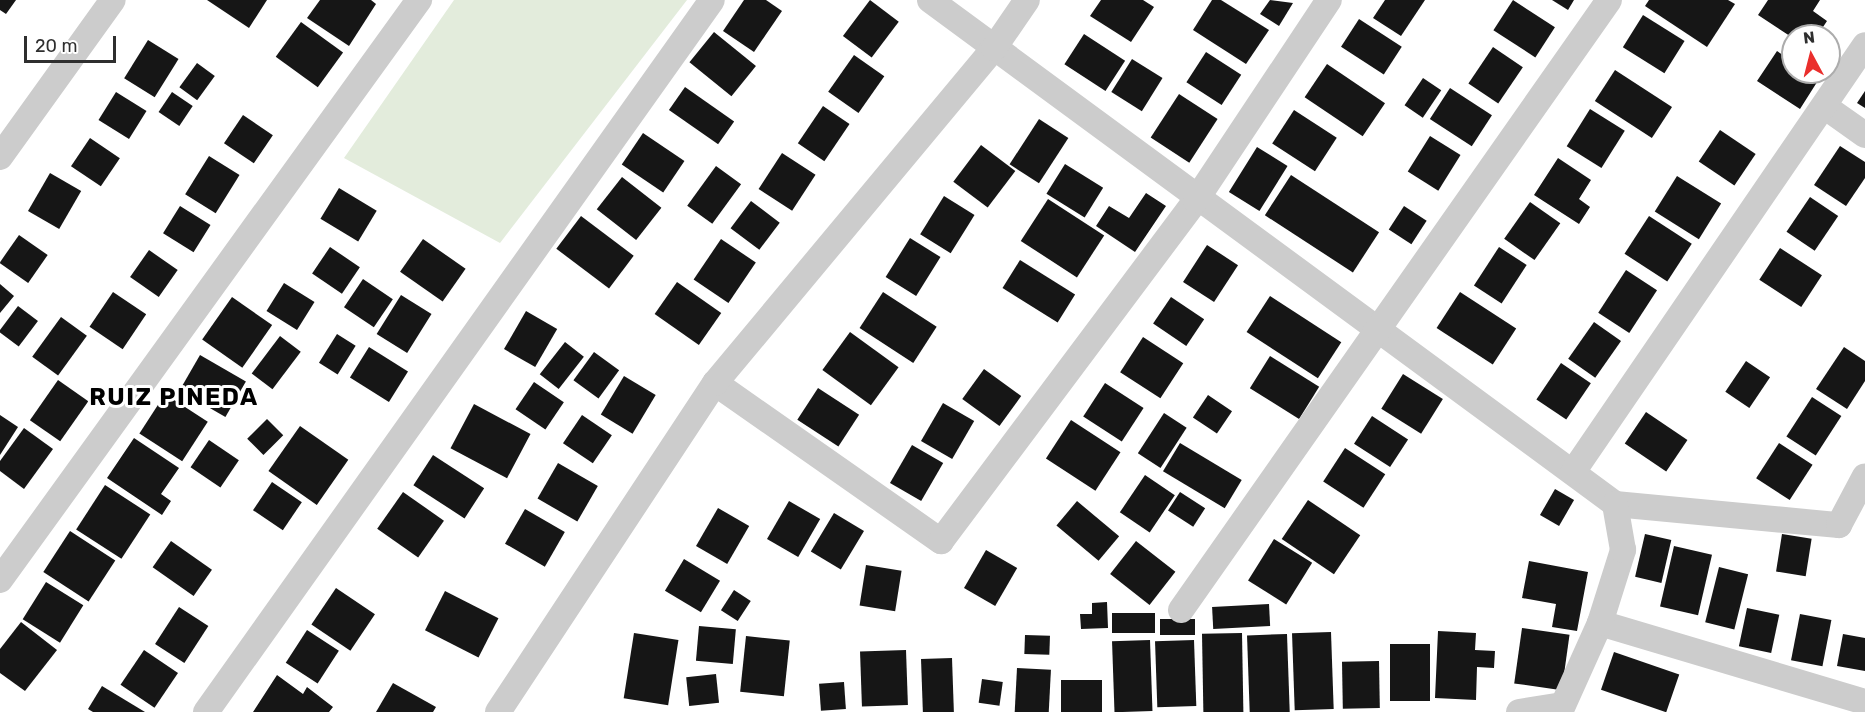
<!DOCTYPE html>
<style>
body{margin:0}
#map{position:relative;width:1865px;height:712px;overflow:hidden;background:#fff;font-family:Rubik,sans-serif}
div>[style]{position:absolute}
.green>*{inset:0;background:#e3ecdc}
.building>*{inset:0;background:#161616;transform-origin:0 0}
.street>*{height:26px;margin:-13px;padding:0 13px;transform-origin:13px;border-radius:13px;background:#ccc}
span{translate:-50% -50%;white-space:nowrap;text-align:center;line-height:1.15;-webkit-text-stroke:6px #fff;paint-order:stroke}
.district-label{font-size:24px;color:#000;font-weight:700;letter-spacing:1.5px}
.north{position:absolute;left:1781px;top:24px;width:60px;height:60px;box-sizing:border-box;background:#fff;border:2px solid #acacac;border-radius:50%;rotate:353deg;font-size:16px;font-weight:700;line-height:24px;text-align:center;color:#2f2f2f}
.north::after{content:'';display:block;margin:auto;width:21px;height:27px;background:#ea2e2c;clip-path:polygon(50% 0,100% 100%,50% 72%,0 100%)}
.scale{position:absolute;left:24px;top:36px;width:92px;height:27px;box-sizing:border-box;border:3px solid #2f2f2f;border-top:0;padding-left:8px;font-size:18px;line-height:21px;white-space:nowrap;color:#2f2f2f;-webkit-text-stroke:4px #fff;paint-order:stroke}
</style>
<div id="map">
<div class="green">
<div style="clip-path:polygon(454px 0,687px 0,500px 243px,344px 158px)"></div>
</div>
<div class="building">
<div style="clip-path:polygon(0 0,16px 0,6px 14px,0 10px)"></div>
<div style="clip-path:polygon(207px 0,267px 0,249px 28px)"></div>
<div style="clip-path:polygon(320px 0,371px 0,376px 4px,349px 46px,307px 18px)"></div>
<div style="clip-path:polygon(744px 0,766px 0,782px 11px,754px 52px,723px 31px)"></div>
<div style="left:870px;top:0;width:36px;height:45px;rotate:37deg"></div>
<div style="clip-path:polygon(1101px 0,1143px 0,1154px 7px,1131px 42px,1090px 16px)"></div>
<div style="clip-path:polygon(1212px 0,1221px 0,1269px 30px,1246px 64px,1193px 30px)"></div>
<div style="clip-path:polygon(1270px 0,1293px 3px,1279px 26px,1260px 14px)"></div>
<div style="clip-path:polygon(1385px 0,1425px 0,1401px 36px,1373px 18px)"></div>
<div style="left:1513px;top:0;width:50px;height:36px;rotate:33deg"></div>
<div style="clip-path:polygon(1552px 0,1574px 0,1568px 10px)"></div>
<div style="clip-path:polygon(1649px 0,1728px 0,1735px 4px,1707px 47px,1645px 6px)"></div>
<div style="clip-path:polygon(1768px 0,1820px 0,1813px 11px,1827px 21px,1817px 36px,1793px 38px,1758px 15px)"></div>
<div style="left:1643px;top:15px;width:49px;height:38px;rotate:32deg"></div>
<div style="left:1359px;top:19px;width:51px;height:33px;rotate:33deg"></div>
<div style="left:301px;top:22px;width:52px;height:43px;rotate:36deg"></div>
<div style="left:714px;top:32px;width:54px;height:39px;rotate:39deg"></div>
<div style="left:1084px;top:34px;width:49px;height:36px;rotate:33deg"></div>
<div style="left:148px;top:40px;width:36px;height:45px;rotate:32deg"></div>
<div style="left:1493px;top:47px;width:36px;height:44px;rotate:34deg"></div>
<div style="clip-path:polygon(1777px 51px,1793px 62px,1793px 72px,1809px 72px,1819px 79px,1800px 109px,1757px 81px)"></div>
<div style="left:1206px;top:52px;width:42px;height:36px;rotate:33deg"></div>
<div style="left:854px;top:55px;width:37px;height:45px;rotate:35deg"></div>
<div style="left:1132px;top:59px;width:36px;height:39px;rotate:32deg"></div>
<div style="left:197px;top:63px;width:22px;height:30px;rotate:36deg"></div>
<div style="left:1327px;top:64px;width:70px;height:40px;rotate:34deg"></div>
<div style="left:1615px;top:70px;width:68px;height:37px;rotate:33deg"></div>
<div style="left:1423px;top:78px;width:22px;height:33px;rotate:34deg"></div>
<div style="left:685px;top:87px;width:60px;height:28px;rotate:35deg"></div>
<div style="left:1450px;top:88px;width:50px;height:37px;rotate:33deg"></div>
<div style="clip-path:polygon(1865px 91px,1865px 108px,1857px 103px)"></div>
<div style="left:116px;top:92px;width:36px;height:33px;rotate:32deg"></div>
<div style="left:172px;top:92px;width:25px;height:24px;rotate:34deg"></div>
<div style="left:1179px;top:94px;width:46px;height:52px;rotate:33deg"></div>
<div style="left:823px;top:106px;width:32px;height:45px;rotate:34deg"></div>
<div style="left:1590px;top:109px;width:41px;height:44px;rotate:32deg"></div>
<div style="left:1294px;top:110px;width:51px;height:40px;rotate:33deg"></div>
<div style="left:243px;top:115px;width:36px;height:34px;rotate:34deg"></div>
<div style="left:1039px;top:119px;width:35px;height:54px;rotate:33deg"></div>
<div style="left:1720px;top:130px;width:43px;height:38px;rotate:34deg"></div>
<div style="left:643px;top:133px;width:50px;height:38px;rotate:34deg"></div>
<div style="left:1430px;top:136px;width:36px;height:42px;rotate:32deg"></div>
<div style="left:90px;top:138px;width:36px;height:34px;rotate:34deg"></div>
<div style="left:981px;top:145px;width:43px;height:46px;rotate:37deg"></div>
<div style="clip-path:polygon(1840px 146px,1865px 162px,1865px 178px,1846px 206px,1814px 185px)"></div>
<div style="left:1257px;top:147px;width:36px;height:53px;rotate:32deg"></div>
<div style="left:782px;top:153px;width:40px;height:43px;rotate:33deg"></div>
<div style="left:209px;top:156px;width:36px;height:45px;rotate:32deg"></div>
<div style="clip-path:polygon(1558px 158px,1591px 180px,1579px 199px,1590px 207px,1579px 224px,1534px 195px)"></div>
<div style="left:1065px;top:164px;width:45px;height:35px;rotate:32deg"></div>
<div style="left:716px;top:166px;width:31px;height:49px;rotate:36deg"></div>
<div style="left:50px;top:173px;width:36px;height:44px;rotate:30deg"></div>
<div style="left:1291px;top:175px;width:105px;height:48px;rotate:33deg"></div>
<div style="left:1677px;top:176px;width:52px;height:42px;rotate:32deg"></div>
<div style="left:622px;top:177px;width:50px;height:41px;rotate:38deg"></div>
<div style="left:339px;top:188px;width:44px;height:36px;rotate:31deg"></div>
<div style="clip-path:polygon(1146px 193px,1166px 206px,1135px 252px,1096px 226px,1109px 206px,1129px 218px)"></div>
<div style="left:944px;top:196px;width:36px;height:45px;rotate:32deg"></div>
<div style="left:1810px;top:197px;width:34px;height:42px;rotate:34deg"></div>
<div style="left:1048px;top:199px;width:67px;height:50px;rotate:33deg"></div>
<div style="left:751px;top:201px;width:36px;height:34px;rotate:37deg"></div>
<div style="left:1530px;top:202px;width:37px;height:45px;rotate:35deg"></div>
<div style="left:180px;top:206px;width:36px;height:32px;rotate:32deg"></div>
<div style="left:1404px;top:206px;width:27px;height:28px;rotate:33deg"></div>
<div style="left:581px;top:216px;width:66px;height:41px;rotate:37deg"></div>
<div style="left:1649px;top:216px;width:51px;height:45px;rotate:33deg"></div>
<div style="left:19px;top:235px;width:35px;height:34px;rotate:35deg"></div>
<div style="left:910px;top:238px;width:36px;height:46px;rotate:32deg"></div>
<div style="left:423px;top:239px;width:52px;height:40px;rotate:35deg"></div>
<div style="left:721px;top:239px;width:42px;height:49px;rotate:34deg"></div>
<div style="left:1207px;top:245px;width:37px;height:44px;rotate:33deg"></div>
<div style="left:330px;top:247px;width:36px;height:32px;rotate:34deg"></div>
<div style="left:1499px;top:247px;width:33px;height:46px;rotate:33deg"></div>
<div style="left:1780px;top:248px;width:50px;height:38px;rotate:33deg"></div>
<div style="left:149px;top:250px;width:35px;height:33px;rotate:35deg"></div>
<div style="left:1020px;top:260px;width:65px;height:33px;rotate:32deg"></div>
<div style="left:1626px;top:270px;width:37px;height:51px;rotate:33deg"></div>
<div style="left:363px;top:279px;width:36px;height:34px;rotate:34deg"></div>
<div style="left:677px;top:282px;width:54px;height:39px;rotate:35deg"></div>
<div style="left:284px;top:283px;width:36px;height:33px;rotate:32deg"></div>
<div style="clip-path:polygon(0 284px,14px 296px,0 313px)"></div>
<div style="left:113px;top:292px;width:40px;height:42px;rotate:34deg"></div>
<div style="left:883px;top:292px;width:64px;height:43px;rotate:33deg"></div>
<div style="left:1460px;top:292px;width:67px;height:43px;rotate:33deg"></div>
<div style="left:401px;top:295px;width:36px;height:46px;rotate:32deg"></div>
<div style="left:1270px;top:296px;width:85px;height:43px;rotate:33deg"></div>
<div style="left:232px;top:297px;width:49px;height:52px;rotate:35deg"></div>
<div style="left:1171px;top:297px;width:40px;height:32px;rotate:34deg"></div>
<div style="left:18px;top:306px;width:25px;height:32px;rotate:37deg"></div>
<div style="left:526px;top:311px;width:36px;height:44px;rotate:30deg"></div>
<div style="left:61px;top:317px;width:32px;height:49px;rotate:36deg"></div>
<div style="left:1594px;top:322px;width:33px;height:45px;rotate:35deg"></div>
<div style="left:850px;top:332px;width:60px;height:47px;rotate:36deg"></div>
<div style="left:337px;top:334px;width:22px;height:34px;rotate:32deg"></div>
<div style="left:280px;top:336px;width:26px;height:47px;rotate:37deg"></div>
<div style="left:1143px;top:337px;width:48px;height:42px;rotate:33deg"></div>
<div style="left:565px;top:342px;width:24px;height:41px;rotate:38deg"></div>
<div style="left:369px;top:347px;width:46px;height:36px;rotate:32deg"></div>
<div style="clip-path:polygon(1844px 347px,1865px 361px,1865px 381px,1847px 409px,1816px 389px)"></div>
<div style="left:594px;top:352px;width:31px;height:35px;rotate:36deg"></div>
<div style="left:200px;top:355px;width:53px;height:41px;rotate:30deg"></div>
<div style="left:1270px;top:356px;width:58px;height:38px;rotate:32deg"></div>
<div style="left:1746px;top:361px;width:29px;height:37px;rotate:34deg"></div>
<div style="left:1561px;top:363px;width:36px;height:44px;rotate:34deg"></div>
<div style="left:984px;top:369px;width:46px;height:37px;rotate:36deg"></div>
<div style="left:1403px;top:374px;width:47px;height:41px;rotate:32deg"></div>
<div style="left:624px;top:376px;width:37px;height:45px;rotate:31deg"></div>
<div style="left:58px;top:380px;width:37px;height:49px;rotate:35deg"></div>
<div style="left:534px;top:382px;width:36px;height:33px;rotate:34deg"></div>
<div style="left:1105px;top:383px;width:46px;height:40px;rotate:33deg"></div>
<div style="left:818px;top:388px;width:49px;height:38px;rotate:33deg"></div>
<div style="left:165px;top:394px;width:51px;height:47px;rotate:33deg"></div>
<div style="left:1208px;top:395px;width:29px;height:27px;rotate:34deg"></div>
<div style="left:1812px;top:397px;width:35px;height:47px;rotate:33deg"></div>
<div style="left:943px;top:403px;width:36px;height:44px;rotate:30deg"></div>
<div style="left:474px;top:404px;width:64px;height:50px;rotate:28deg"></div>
<div style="left:1646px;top:412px;width:50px;height:38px;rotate:34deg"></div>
<div style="left:1164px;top:413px;width:27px;height:48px;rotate:33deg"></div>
<div style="clip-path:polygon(0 415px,18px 427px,0 455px)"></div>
<div style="left:582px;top:415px;width:36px;height:34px;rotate:34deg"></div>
<div style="left:1372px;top:416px;width:43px;height:33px;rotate:33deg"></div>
<div style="left:267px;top:419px;width:23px;height:28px;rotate:45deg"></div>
<div style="left:1071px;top:420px;width:59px;height:46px;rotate:33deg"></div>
<div style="left:300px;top:426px;width:59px;height:55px;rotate:35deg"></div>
<div style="clip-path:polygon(24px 428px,53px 449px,24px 489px,0 471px,0 461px)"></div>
<div style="clip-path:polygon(134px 438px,179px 468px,161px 494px,171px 501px,162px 515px,107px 478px)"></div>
<div style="left:209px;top:440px;width:36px;height:33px;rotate:34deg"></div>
<div style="left:1180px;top:443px;width:72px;height:33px;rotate:31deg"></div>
<div style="left:1779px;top:443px;width:40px;height:42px;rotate:33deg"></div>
<div style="left:912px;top:445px;width:36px;height:44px;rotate:30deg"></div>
<div style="left:1345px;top:448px;width:48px;height:40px;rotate:33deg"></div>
<div style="left:433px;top:455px;width:61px;height:36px;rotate:33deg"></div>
<div style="left:558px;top:463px;width:46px;height:41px;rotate:30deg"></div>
<div style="left:1145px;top:475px;width:36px;height:45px;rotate:34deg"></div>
<div style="left:272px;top:482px;width:36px;height:34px;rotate:34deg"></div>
<div style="left:105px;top:485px;width:54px;height:53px;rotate:33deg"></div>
<div style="left:1555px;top:489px;width:22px;height:30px;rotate:30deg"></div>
<div style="left:403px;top:492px;width:50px;height:45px;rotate:35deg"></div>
<div style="left:1180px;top:492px;width:30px;height:22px;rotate:33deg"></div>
<div style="left:1308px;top:500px;width:63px;height:47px;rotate:34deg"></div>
<div style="left:789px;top:501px;width:36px;height:44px;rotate:30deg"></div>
<div style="left:1077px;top:501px;width:55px;height:32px;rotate:40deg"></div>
<div style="left:718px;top:508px;width:36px;height:44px;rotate:30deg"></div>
<div style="left:525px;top:509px;width:46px;height:40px;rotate:30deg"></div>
<div style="left:834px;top:513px;width:35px;height:45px;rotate:31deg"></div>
<div style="left:70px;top:531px;width:54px;height:49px;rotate:33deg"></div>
<div style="left:1645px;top:534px;width:27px;height:44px;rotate:13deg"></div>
<div style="left:1782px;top:534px;width:30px;height:38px;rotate:9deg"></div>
<div style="left:1274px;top:539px;width:45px;height:49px;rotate:32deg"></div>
<div style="left:171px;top:541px;width:50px;height:32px;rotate:35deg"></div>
<div style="left:1136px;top:541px;width:50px;height:42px;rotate:38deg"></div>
<div style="left:1674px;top:546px;width:39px;height:62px;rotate:13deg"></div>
<div style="left:986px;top:550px;width:36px;height:44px;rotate:30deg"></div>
<div style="left:684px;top:559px;width:42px;height:37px;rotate:31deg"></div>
<div style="clip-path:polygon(1529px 561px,1588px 572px,1577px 631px,1552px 627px,1556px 604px,1522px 598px)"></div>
<div style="left:866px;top:565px;width:36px;height:41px;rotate:9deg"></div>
<div style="left:1719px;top:567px;width:30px;height:57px;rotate:14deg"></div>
<div style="left:46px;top:582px;width:44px;height:44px;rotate:32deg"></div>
<div style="left:336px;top:588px;width:47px;height:44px;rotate:34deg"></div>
<div style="left:734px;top:590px;width:20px;height:24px;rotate:33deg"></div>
<div style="left:445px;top:591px;width:60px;height:44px;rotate:27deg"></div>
<div style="clip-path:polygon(1107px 602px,1108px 628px,1081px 629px,1080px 614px,1092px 614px,1092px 603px)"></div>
<div style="left:1269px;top:604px;width:22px;height:57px;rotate:87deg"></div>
<div style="left:179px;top:607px;width:35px;height:44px;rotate:33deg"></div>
<div style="left:1747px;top:608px;width:33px;height:39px;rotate:12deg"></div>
<div style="left:1155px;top:613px;width:20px;height:43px;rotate:90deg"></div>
<div style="left:1800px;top:614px;width:32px;height:47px;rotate:11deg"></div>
<div style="left:1195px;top:619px;width:16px;height:35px;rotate:90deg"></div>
<div style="clip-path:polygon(21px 622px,57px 650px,25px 691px,0 673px,0 649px)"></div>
<div style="left:699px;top:626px;width:37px;height:35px;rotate:5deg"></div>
<div style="left:1522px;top:628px;width:48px;height:56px;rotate:8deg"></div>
<div style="left:307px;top:630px;width:38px;height:39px;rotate:33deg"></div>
<div style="clip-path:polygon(1438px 631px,1476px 633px,1475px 650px,1495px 651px,1494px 668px,1477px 667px,1476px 700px,1435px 698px)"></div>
<div style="left:1331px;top:632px;width:77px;height:39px;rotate:88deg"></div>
<div style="left:634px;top:633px;width:45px;height:66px;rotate:9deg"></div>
<div style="left:1242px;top:633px;width:79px;height:40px;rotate:89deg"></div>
<div style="left:1287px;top:634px;width:78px;height:40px;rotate:88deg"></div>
<div style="clip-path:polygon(1843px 634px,1865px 638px,1865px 671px,1837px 666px)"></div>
<div style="left:1025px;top:635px;width:25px;height:19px;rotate:2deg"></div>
<div style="left:746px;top:636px;width:44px;height:56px;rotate:6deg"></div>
<div style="left:1150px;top:640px;width:71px;height:38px;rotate:88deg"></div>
<div style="left:1194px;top:640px;width:66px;height:39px;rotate:88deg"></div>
<div style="left:1390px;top:644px;width:40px;height:57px"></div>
<div style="left:144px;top:650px;width:41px;height:42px;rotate:34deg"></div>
<div style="left:906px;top:650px;width:55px;height:46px;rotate:88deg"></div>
<div style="left:1614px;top:652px;width:69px;height:40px;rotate:19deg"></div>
<div style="left:952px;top:658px;width:54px;height:31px;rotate:88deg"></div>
<div style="left:1379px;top:661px;width:47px;height:37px;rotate:89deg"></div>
<div style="left:1017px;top:668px;width:34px;height:44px;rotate:3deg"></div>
<div style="left:716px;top:674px;width:29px;height:30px;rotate:84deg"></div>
<div style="clip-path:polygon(277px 675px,303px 694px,307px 687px,333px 707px,329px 712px,253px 712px)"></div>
<div style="left:982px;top:679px;width:21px;height:24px;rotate:8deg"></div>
<div style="left:1061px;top:680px;width:41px;height:32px"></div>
<div style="left:844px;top:682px;width:27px;height:25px;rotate:86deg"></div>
<div style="clip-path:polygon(393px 683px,436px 707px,433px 712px,376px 712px)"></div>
<div style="clip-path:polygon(102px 686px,145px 712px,93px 712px,88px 709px)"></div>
</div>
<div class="street">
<div style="left:930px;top:0;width:850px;rotate:36.34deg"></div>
<div style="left:1615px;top:504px;width:225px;rotate:5.4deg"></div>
<div style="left:1839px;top:525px;width:55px;rotate:-62deg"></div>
<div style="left:1824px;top:106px;width:50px;rotate:35.3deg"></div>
<div style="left:0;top:157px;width:193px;rotate:-54.3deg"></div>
<div style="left:715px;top:383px;width:276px;rotate:35deg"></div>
<div style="left:941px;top:541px;width:426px;rotate:-53.2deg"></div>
<div style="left:1196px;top:200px;width:240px;rotate:-56.4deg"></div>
<div style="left:1573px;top:472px;width:517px;rotate:-55.63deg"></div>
<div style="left:0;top:580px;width:716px;rotate:-54.16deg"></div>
<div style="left:1181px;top:610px;width:745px;rotate:-54.94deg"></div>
<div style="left:1600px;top:623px;width:277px;rotate:16.6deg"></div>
<div style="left:206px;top:712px;width:873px;rotate:-54.6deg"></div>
<div style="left:498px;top:712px;width:394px;rotate:-56.6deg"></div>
<div style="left:715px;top:383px;width:436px;rotate:-50.2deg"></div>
<div style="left:994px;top:48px;width:58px;rotate:-55.5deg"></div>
<div style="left:1519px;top:712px;width:44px;rotate:-9.2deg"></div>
<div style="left:1560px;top:712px;width:98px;rotate:-65.8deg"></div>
<div style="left:1600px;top:623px;width:77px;rotate:-72.5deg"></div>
<div style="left:1623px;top:550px;width:47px;rotate:-99.9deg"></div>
</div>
<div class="district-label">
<span style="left:174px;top:398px">RUIZ PINEDA</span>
</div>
<div class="north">N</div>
<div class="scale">20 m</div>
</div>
